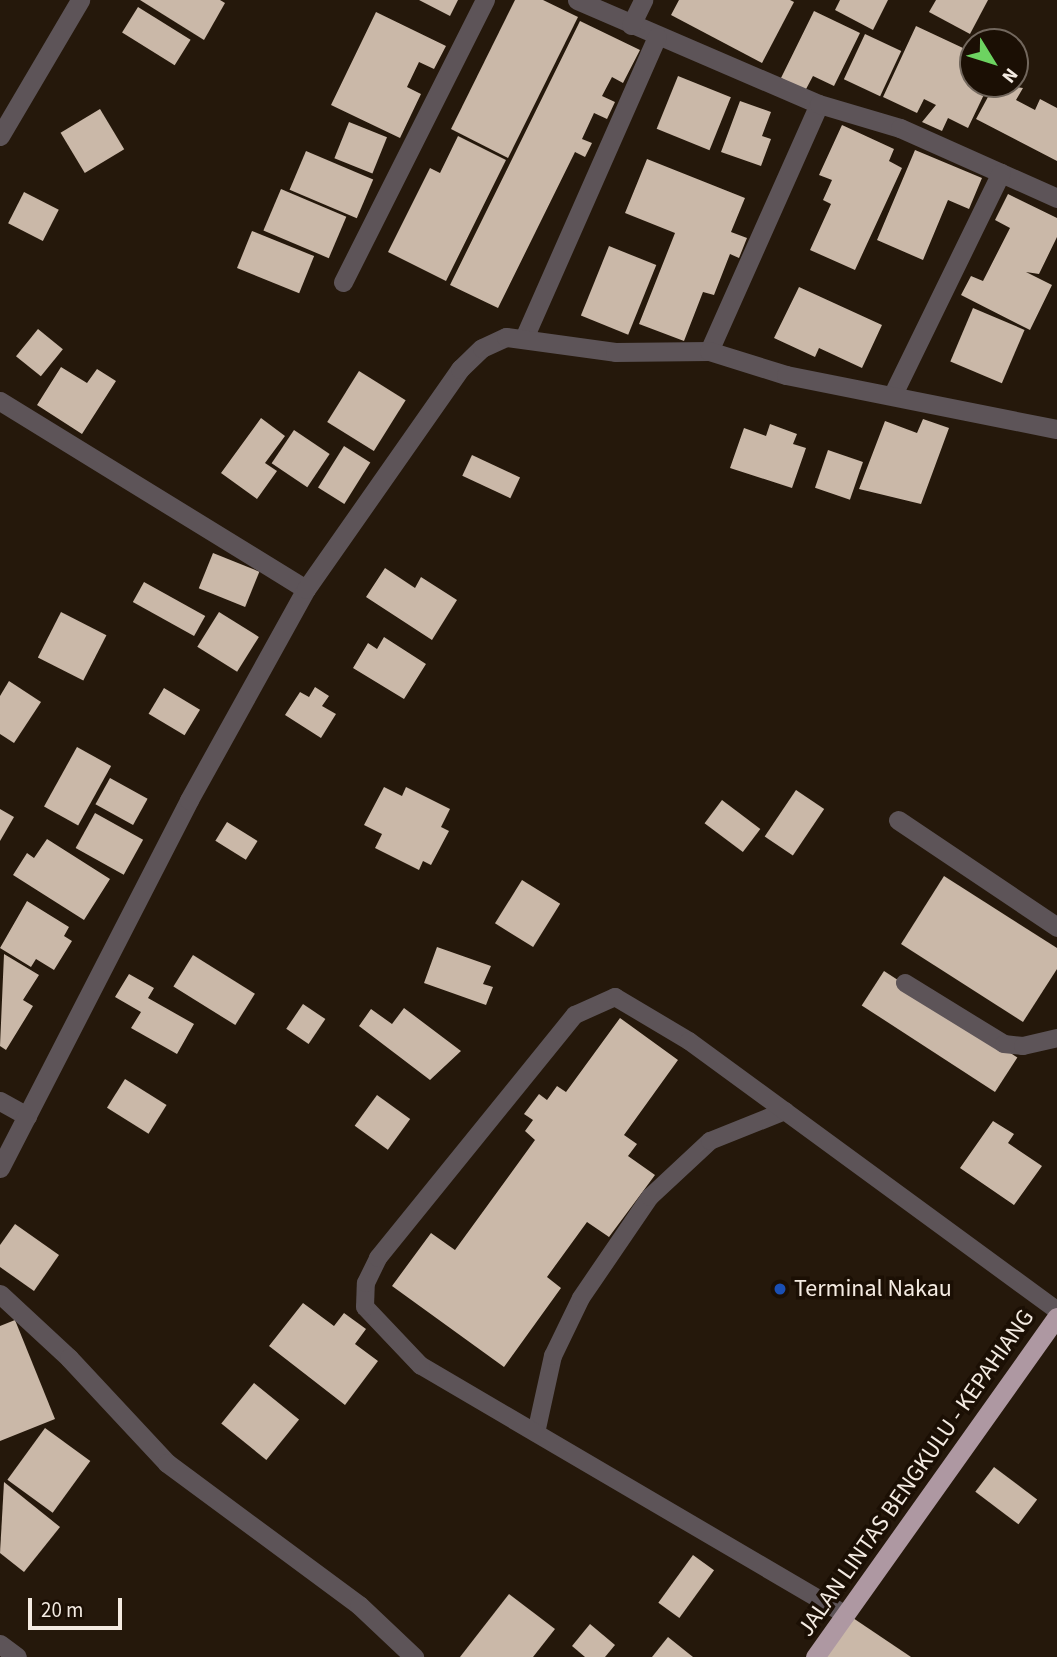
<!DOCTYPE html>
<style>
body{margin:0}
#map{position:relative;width:1057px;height:1657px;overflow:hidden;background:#25180b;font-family:"Source Sans 3",sans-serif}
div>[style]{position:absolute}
.building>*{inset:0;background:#cab8a8;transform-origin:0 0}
.service>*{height:18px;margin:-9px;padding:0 9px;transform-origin:9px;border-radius:9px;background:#5d5458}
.minor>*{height:19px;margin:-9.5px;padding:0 9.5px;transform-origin:9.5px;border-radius:9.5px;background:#5d5458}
.trunk>*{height:19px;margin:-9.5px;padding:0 9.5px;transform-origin:9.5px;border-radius:9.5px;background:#ae98a2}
.dots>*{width:19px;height:19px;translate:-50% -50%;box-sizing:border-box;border:4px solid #1b0f04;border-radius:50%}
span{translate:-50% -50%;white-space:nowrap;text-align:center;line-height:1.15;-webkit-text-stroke:7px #1b0f04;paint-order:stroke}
.poi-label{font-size:24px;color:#f4ebe2}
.left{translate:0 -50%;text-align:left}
.street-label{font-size:24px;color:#f4ebe2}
.north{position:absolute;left:959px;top:28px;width:70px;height:70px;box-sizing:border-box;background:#1b0f04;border:2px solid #72675d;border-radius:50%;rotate:128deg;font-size:19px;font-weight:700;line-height:28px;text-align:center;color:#f4ebe2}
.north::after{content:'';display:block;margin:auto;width:24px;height:32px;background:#6dd361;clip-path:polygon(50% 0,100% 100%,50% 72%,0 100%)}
.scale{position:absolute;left:28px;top:1598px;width:94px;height:32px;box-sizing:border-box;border:4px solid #f4ebe2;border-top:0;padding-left:9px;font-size:21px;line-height:24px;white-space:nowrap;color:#f4ebe2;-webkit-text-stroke:5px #1b0f04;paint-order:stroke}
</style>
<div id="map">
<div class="building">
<div style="clip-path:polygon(140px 0,220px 0,225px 3px,204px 40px)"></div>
<div style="clip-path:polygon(419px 0,458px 0,450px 16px)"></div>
<div style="clip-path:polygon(515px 0,543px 0,578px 17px,508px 158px,451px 129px)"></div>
<div style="clip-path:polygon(679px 0,790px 0,794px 2px,762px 63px,671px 15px)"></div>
<div style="clip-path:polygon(840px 0,888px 0,873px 30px,835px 10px)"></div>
<div style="clip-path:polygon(936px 0,988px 0,970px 34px,929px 12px)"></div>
<div style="left:138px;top:7px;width:62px;height:30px;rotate:32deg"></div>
<div style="clip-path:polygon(814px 11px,860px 33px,834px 86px,813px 76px,805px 91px,781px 78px)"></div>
<div style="clip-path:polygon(376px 12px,446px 46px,434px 69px,419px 62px,407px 87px,421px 94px,400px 138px,331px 105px)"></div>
<div style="clip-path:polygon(580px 21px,640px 50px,623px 83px,612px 77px,602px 96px,615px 102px,607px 119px,594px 113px,582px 139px,592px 143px,585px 157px,575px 152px,498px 308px,450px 285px)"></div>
<div style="clip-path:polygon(916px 26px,963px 48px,973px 57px,973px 84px,989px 84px,968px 128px,948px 118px,942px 131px,922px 122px,936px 105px,924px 99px,917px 113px,883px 97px)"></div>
<div style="left:865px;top:34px;width:40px;height:50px;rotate:25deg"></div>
<div style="left:678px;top:76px;width:57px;height:57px;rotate:22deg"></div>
<div style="clip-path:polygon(995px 84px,1023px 88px,1016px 100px,1035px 110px,1040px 99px,1057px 108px,1057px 161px,976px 119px)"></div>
<div style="clip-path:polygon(740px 101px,771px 112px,762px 136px,771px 139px,761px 166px,721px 152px)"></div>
<div style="left:100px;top:109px;width:47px;height:46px;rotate:59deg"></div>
<div style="left:349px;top:122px;width:41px;height:39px;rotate:22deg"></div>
<div style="clip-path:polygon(842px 125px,894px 149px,889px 161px,902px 168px,855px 270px,810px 250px,831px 204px,823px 200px,832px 180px,819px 175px)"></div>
<div style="clip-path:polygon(458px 136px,506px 160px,446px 281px,388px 252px,430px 168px,440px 173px)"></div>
<div style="clip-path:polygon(915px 150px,982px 178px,969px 209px,948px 200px,923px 260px,877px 240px)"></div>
<div style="left:306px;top:151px;width:73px;height:42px;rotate:23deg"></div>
<div style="clip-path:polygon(647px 159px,745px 198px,731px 232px,747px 238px,739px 258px,730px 254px,714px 295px,703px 292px,684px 341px,639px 324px,675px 233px,625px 213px)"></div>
<div style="left:281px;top:189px;width:71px;height:45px;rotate:23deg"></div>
<div style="left:24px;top:192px;width:39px;height:35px;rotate:27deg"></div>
<div style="clip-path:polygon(1008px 194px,1057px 218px,1057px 237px,1039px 274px,1026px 272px,1052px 285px,1030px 330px,961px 295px,971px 276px,983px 281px,1010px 228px,995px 220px)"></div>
<div style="left:252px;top:231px;width:67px;height:40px;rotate:22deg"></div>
<div style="left:609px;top:246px;width:51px;height:75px;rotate:22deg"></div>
<div style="clip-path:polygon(799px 287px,882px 325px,862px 368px,819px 348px,815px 357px,774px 338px)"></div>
<div style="left:973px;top:308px;width:56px;height:58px;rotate:23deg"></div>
<div style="left:38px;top:329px;width:32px;height:35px;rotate:39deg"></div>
<div style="clip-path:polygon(61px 367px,87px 383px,97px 369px,116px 381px,82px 434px,37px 405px)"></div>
<div style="left:359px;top:371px;width:55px;height:60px;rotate:32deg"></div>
<div style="clip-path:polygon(261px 418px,285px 436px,265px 463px,277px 471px,257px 499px,221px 473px)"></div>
<div style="clip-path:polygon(923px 419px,949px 428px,921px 504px,859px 489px,885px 421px,917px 433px)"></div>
<div style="clip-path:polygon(770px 424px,797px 434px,793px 444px,806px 448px,792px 488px,730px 468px,744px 428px,766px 436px)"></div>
<div style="left:294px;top:430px;width:43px;height:40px;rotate:34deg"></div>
<div style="left:344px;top:446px;width:31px;height:49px;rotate:32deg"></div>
<div style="left:828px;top:450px;width:37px;height:40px;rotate:19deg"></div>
<div style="left:472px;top:455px;width:53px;height:23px;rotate:25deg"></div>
<div style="left:213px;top:553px;width:50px;height:38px;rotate:22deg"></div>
<div style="clip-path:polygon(385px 568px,415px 588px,421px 577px,457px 600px,432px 640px,366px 597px)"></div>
<div style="left:144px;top:582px;width:70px;height:23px;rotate:29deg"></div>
<div style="left:61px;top:612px;width:51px;height:51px;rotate:27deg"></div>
<div style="left:219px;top:612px;width:47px;height:41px;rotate:32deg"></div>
<div style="clip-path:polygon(384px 637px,426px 664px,404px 699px,353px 668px,368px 643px,377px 649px)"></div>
<div style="clip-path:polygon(9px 681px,41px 702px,14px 743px,0 734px,0 696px)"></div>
<div style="clip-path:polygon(315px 687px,329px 696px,322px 706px,336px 714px,321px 738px,285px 715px,300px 692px,309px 697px)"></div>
<div style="left:164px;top:688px;width:42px;height:30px;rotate:31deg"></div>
<div style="left:77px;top:747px;width:39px;height:68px;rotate:29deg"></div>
<div style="left:110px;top:778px;width:43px;height:30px;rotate:29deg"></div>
<div style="clip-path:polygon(384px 787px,402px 796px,406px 787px,450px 809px,441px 827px,449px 831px,431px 865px,423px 861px,419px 870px,375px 848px,382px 834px,364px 825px)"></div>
<div style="left:796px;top:790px;width:34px;height:56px;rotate:34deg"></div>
<div style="left:722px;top:800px;width:48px;height:29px;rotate:37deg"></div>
<div style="clip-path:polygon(0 809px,14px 817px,0 841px)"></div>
<div style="left:95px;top:813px;width:55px;height:40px;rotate:29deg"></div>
<div style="left:227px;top:822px;width:36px;height:22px;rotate:32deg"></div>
<div style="clip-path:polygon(47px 839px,110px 879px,84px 920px,13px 875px,27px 853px,34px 858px)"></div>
<div style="clip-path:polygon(944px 876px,1057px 948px,1057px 969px,1023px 1022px,901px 944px)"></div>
<div style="left:522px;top:880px;width:45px;height:51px;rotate:32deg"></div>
<div style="clip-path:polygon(27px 901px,69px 927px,64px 936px,72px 941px,54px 970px,36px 959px,31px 967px,0 948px)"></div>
<div style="clip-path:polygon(437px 947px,491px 966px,483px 984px,493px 987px,486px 1005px,424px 983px)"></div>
<div style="clip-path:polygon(4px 954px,39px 975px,23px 1000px,33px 1006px,6px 1050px,0 1046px)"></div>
<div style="left:193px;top:955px;width:73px;height:37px;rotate:32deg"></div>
<div style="left:884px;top:971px;width:159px;height:41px;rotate:33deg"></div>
<div style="clip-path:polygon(129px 974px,154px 988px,148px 998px,194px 1024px,177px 1054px,131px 1028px,141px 1012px,115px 997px)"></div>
<div style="left:303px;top:1004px;width:27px;height:30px;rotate:34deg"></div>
<div style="clip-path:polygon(404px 1008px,461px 1051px,430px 1080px,359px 1026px,371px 1009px,392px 1024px)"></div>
<div style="clip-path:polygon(620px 1018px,678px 1060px,624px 1135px,637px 1144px,628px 1156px,655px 1175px,609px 1237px,587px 1222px,547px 1277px,561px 1288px,504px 1367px,392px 1286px,431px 1233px,455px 1250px,535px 1140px,525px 1131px,533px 1120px,524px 1114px,539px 1094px,547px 1100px,557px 1086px,566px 1092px)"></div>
<div style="left:125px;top:1079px;width:49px;height:34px;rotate:32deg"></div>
<div style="left:377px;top:1095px;width:41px;height:38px;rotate:36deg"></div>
<div style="clip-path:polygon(993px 1121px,1014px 1134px,1008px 1143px,1042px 1166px,1014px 1205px,960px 1168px)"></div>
<div style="clip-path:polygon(15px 1224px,59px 1255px,34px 1291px,0 1267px,0 1245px)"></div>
<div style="clip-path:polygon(303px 1303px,334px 1326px,344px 1313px,366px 1329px,355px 1344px,378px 1361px,345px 1405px,269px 1346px)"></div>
<div style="clip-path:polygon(15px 1320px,55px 1419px,0 1441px,0 1326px)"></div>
<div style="left:254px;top:1383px;width:58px;height:52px;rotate:39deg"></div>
<div style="left:45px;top:1428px;width:56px;height:64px;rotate:36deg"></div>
<div style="left:994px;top:1467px;width:54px;height:31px;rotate:37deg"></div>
<div style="clip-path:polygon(4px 1482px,60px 1527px,24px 1572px,0 1553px)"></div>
<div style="left:693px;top:1555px;width:26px;height:59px;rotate:36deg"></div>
<div style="clip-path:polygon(509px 1594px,555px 1629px,533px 1657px,460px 1657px)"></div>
<div style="clip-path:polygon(853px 1618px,911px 1657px,826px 1657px)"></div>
<div style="clip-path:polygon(590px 1624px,615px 1645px,605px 1657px,585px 1657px,572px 1646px)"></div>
<div style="clip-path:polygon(668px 1637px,693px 1657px,652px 1657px)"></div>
</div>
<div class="service">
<div style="left:905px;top:983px;width:116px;rotate:31.6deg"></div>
<div style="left:1004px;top:1044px;width:19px;rotate:6deg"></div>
<div style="left:1023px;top:1046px;width:35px;rotate:-13deg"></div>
<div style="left:536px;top:1433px;width:79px;rotate:-77.6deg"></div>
<div style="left:553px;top:1356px;width:64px;rotate:-64.2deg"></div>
<div style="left:581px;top:1298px;width:122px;rotate:-55.7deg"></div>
<div style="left:650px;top:1197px;width:82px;rotate:-43deg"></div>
<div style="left:710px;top:1141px;width:81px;rotate:-21.8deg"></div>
<div style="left:846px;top:1615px;width:493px;rotate:-149.6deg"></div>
<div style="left:421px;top:1366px;width:81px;rotate:-133.5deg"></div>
<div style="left:365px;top:1307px;width:24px;rotate:-88deg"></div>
<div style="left:366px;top:1283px;width:28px;rotate:-64deg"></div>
<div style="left:378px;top:1258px;width:313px;rotate:-51deg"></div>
<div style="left:575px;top:1015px;width:44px;rotate:-24.2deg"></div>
<div style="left:615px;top:997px;width:86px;rotate:30.7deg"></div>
<div style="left:689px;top:1041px;width:456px;rotate:36.2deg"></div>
</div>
<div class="minor">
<div style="left:577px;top:0;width:263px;rotate:23.3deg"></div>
<div style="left:631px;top:25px;width:28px;rotate:-64deg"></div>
<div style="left:0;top:136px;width:158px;rotate:-59.5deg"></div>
<div style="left:343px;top:282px;width:316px;rotate:-63.3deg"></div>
<div style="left:524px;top:338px;width:329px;rotate:-66.2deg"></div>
<div style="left:709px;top:351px;width:270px;rotate:-66deg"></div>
<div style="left:819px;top:104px;width:84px;rotate:16.5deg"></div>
<div style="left:900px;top:128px;width:172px;rotate:24deg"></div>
<div style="left:893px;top:394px;width:246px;rotate:-64deg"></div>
<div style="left:0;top:401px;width:359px;rotate:31.6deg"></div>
<div style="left:898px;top:820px;width:192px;rotate:33.9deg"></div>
<div style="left:0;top:1101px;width:31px;rotate:29deg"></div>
<div style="left:0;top:1168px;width:414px;rotate:-62.8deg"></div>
<div style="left:189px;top:800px;width:241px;rotate:-61deg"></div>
<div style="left:306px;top:589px;width:269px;rotate:-55deg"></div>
<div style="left:460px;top:369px;width:30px;rotate:-44deg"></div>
<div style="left:482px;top:348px;width:26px;rotate:-25deg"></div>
<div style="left:506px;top:337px;width:110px;rotate:7.8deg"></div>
<div style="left:615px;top:352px;width:94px;rotate:-0.6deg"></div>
<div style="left:709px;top:351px;width:81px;rotate:17.3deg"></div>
<div style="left:786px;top:375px;width:276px;rotate:11.3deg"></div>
<div style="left:0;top:1294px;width:94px;rotate:42.8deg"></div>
<div style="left:69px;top:1358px;width:144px;rotate:47deg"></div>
<div style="left:167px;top:1463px;width:239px;rotate:36.5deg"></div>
<div style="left:359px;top:1605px;width:76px;rotate:43.4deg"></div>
<div style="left:0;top:1644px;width:21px;rotate:37deg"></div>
</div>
<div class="trunk">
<div style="left:815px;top:1657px;width:417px;rotate:-54.6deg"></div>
</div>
<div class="dots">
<div style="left:780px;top:1289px;background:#1a4fb4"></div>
</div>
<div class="poi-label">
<span class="left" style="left:794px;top:1289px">Terminal Nakau</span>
</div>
<div class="street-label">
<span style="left:916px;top:1473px;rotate:-55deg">JALAN LINTAS BENGKULU - KEPAHIANG</span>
</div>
<div class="north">N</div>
<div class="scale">20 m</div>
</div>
